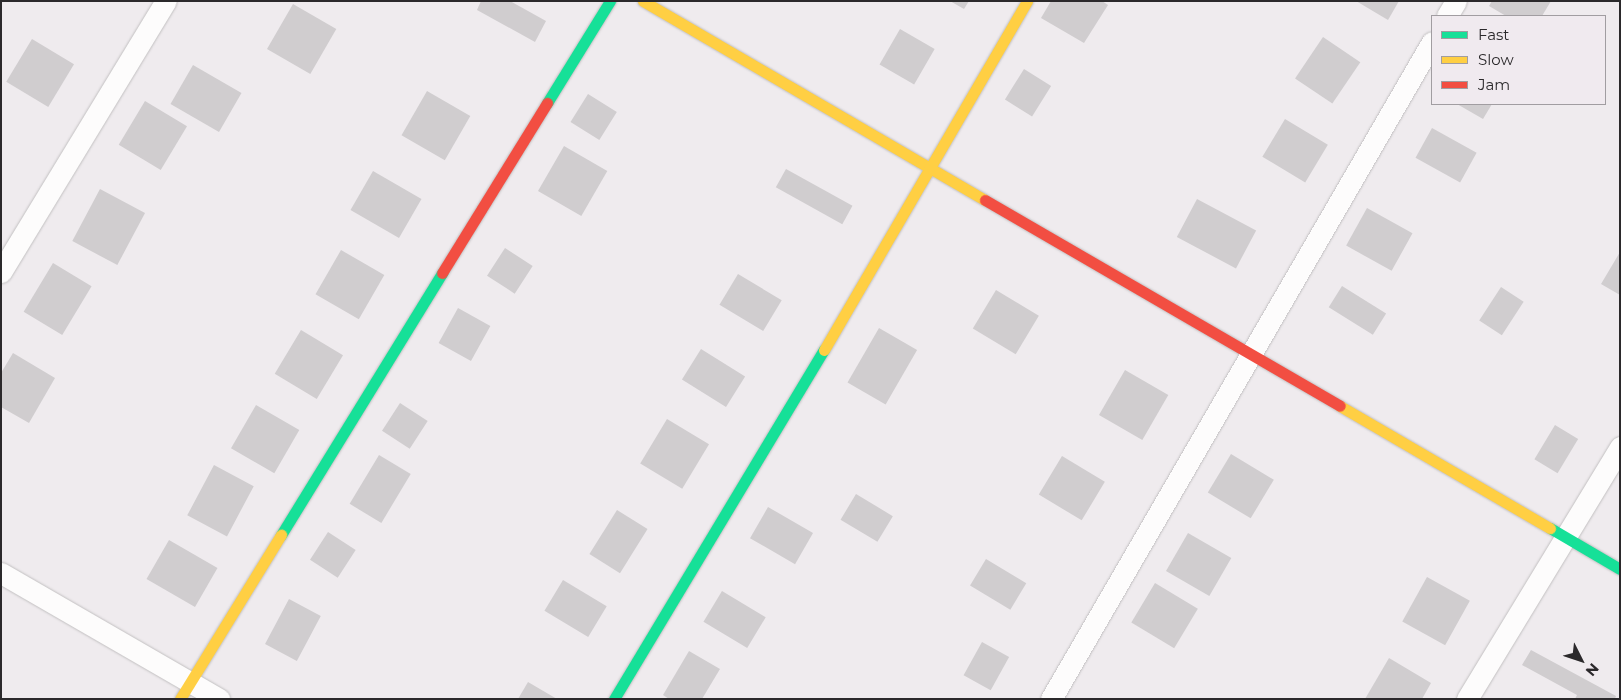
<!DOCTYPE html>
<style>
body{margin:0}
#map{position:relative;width:1621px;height:700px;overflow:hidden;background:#efebee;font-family:Montserrat,sans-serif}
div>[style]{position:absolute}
.building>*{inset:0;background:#d0cdcf;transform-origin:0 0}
.roads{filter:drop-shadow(0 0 1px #c2c0c1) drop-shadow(0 0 1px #c2c0c1)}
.street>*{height:21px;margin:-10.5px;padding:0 10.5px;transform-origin:10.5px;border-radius:10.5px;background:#fdfcfc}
.fast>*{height:11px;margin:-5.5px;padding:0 5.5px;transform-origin:5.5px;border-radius:5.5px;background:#16e098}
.slow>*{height:11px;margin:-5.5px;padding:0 5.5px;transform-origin:5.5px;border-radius:5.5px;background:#ffcf43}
.jam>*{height:11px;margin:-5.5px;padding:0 5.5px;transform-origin:5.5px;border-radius:5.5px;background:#f24e42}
span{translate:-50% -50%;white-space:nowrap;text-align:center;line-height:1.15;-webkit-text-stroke:4px #f0eaef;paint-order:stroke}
.frame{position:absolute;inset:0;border:2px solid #2b292b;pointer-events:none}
.legend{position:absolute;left:1431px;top:15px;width:175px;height:90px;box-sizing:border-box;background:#f0eaef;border:1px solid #a19da1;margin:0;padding:6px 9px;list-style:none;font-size:15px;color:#2b292b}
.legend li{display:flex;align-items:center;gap:10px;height:25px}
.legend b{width:25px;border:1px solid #a19da1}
.north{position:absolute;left:1556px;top:635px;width:50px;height:50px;-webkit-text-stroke:4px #f0eaef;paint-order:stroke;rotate:131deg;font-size:14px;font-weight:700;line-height:20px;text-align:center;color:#2b292b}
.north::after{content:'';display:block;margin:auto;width:18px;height:22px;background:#2b292b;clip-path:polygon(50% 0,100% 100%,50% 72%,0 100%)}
</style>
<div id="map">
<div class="building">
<div style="clip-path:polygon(481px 1px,510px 1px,546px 21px,535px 42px,477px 10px)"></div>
<div style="clip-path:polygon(950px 1px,969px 1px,964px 9px)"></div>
<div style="clip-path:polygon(1051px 1px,1102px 1px,1108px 5px,1084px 43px,1041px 18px)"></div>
<div style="clip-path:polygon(1356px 1px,1399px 1px,1388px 20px)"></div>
<div style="clip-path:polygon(1492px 1px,1551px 1px,1542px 16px,1506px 16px,1489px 6px)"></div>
<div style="left:293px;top:4px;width:50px;height:52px;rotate:30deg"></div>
<div style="left:900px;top:29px;width:40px;height:41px;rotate:30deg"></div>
<div style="left:1323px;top:37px;width:45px;height:50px;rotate:34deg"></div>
<div style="left:32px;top:39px;width:49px;height:50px;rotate:31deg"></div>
<div style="left:193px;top:65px;width:56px;height:45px;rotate:30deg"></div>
<div style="left:1024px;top:69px;width:32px;height:36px;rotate:32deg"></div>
<div style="left:427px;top:91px;width:50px;height:51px;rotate:30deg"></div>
<div style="left:588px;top:94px;width:34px;height:33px;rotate:32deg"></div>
<div style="left:145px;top:101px;width:49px;height:51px;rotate:31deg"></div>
<div style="clip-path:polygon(1457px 104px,1492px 104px,1483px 119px)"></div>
<div style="left:1285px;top:119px;width:50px;height:44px;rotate:31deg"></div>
<div style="left:1432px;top:128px;width:51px;height:34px;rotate:29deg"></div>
<div style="left:564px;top:146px;width:50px;height:52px;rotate:30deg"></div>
<div style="left:786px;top:169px;width:76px;height:21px;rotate:29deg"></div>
<div style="left:373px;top:171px;width:56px;height:45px;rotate:30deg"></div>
<div style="left:100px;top:189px;width:51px;height:59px;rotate:28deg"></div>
<div style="left:1197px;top:199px;width:67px;height:43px;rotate:28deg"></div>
<div style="left:1367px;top:208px;width:52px;height:43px;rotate:29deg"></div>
<div style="left:505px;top:248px;width:33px;height:33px;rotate:33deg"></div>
<div style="left:341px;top:250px;width:50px;height:51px;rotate:30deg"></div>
<div style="clip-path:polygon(1620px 252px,1620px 295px,1601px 284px)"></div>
<div style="left:53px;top:263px;width:45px;height:57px;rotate:31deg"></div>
<div style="left:738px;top:274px;width:51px;height:36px;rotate:31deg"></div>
<div style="left:1342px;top:286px;width:52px;height:25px;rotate:32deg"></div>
<div style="left:1501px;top:287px;width:27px;height:40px;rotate:33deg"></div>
<div style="left:996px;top:290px;width:50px;height:45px;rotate:31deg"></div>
<div style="left:458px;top:308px;width:37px;height:40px;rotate:29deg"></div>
<div style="left:879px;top:328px;width:44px;height:63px;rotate:30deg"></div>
<div style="left:301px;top:330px;width:49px;height:51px;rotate:31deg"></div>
<div style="left:701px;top:349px;width:52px;height:36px;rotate:32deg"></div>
<div style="clip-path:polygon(13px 353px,55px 378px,29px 423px,1px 407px,1px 373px)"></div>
<div style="left:1125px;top:370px;width:50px;height:52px;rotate:30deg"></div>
<div style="left:400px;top:403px;width:33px;height:33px;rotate:33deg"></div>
<div style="left:256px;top:405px;width:50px;height:50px;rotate:30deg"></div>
<div style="left:667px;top:419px;width:49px;height:52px;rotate:31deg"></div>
<div style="left:1555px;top:425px;width:27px;height:40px;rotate:31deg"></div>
<div style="left:1231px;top:454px;width:50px;height:45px;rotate:31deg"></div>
<div style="left:379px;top:455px;width:37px;height:57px;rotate:31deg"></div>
<div style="left:1062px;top:456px;width:50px;height:45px;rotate:31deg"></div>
<div style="left:214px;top:465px;width:45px;height:57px;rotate:28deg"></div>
<div style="left:856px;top:494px;width:43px;height:30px;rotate:31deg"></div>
<div style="left:768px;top:507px;width:52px;height:36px;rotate:30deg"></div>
<div style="left:617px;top:510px;width:36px;height:52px;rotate:32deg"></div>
<div style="left:328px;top:532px;width:33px;height:33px;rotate:33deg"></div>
<div style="left:1188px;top:533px;width:50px;height:44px;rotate:30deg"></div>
<div style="left:169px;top:540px;width:56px;height:45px;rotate:30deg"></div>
<div style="left:986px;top:559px;width:47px;height:31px;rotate:31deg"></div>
<div style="left:1427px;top:577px;width:49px;height:51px;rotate:29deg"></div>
<div style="left:563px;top:580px;width:51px;height:36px;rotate:31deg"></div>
<div style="left:1155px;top:583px;width:50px;height:46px;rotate:31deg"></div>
<div style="left:722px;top:591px;width:51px;height:36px;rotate:31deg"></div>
<div style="left:289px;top:599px;width:36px;height:51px;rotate:28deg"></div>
<div style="left:982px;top:642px;width:31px;height:38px;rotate:29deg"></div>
<div style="clip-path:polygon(1531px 650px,1616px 696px,1615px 699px,1575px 699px,1577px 695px,1522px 665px)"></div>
<div style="clip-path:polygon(689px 651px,720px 669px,702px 699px,669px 699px,663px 695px)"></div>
<div style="clip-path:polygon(1389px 658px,1431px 683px,1422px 699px,1365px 699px)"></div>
<div style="clip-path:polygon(528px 682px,557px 699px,518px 699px)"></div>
</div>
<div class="roads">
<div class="street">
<div style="left:1447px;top:16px;width:17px;rotate:-59deg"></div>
<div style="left:1px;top:272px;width:317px;rotate:-58.7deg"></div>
<div style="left:1px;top:573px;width:252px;rotate:30deg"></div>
<div style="left:1051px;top:699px;width:759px;rotate:-59.89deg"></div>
<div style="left:1467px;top:699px;width:295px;rotate:-58.7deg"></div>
</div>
<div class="fast">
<div style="left:547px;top:103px;width:120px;rotate:-58.3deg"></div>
<div style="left:1550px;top:528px;width:81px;rotate:30.4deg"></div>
<div style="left:281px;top:535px;width:308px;rotate:-58.4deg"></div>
<div style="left:614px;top:699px;width:407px;rotate:-59deg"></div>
</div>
<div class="slow">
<div style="left:643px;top:1px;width:396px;rotate:30.2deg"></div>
<div style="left:824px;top:350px;width:404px;rotate:-59.8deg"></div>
<div style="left:1340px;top:406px;width:243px;rotate:30.2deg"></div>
<div style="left:180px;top:699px;width:193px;rotate:-58.4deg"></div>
</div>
<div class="jam">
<div style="left:985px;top:200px;width:410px;rotate:30.1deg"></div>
<div style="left:442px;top:273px;width:200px;rotate:-58.3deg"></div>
</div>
</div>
<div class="frame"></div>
<ul class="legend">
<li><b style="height:6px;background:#16e098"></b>Fast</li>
<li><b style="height:6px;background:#ffcf43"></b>Slow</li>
<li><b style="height:6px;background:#f24e42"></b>Jam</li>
</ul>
<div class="north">N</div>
</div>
